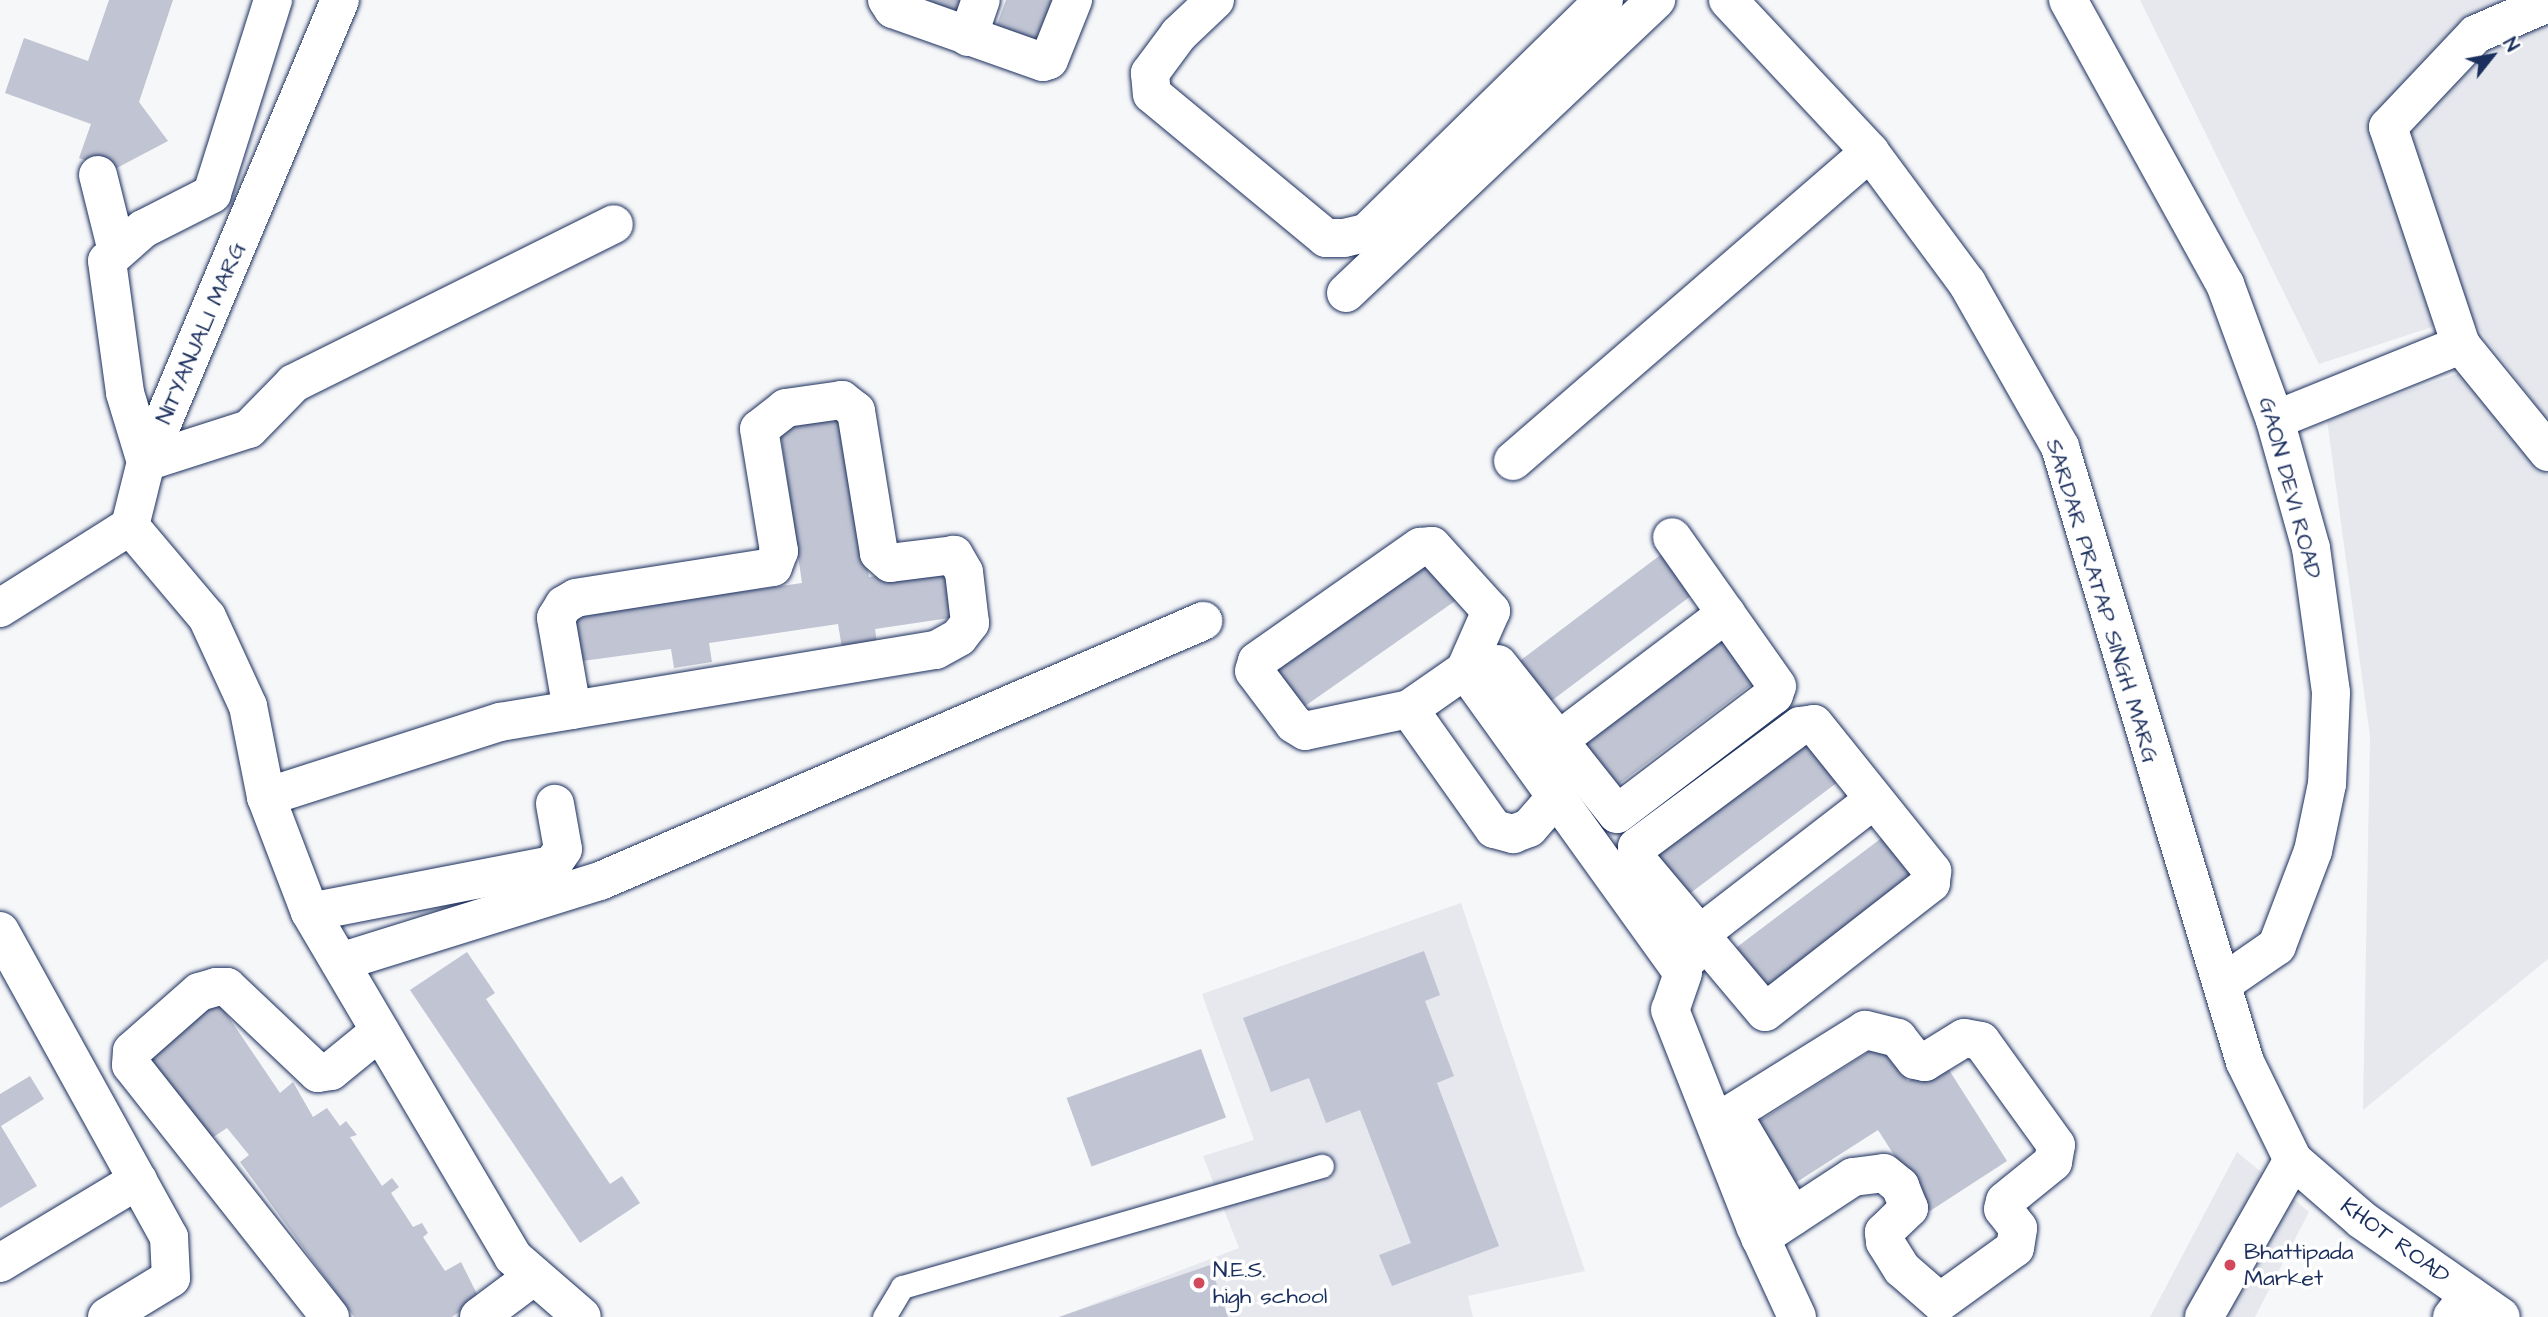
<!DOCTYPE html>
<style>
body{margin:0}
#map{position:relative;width:2548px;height:1317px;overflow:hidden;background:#f6f7f9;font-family:"Architects Daughter",sans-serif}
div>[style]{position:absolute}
.built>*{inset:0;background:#e6e8ee}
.building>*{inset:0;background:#c0c4d3;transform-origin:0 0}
.roads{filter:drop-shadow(0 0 2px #1b2f5e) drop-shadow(0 0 2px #1b2f5e)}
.lane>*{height:23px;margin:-11.5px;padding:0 11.5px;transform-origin:11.5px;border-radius:11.5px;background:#fff}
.street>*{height:38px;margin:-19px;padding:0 19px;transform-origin:19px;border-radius:19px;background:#fff}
.secondary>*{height:38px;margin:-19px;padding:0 19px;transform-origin:19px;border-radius:19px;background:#fff}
.dots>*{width:19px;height:19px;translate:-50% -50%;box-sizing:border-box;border:4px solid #fff;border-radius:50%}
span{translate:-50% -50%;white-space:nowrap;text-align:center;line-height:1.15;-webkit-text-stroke:7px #fff;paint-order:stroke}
.street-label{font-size:23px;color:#1b2f5e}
.poi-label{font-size:23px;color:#1b2f5e}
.left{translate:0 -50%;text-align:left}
.north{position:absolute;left:2457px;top:21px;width:70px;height:70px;-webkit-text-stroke:5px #fff;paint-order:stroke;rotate:59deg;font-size:19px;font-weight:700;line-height:28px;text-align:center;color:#1b2f5e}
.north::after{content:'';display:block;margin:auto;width:24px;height:32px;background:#1b2f5e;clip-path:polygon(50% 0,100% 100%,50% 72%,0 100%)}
</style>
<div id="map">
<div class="built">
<div style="clip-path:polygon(2140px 0,2548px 0,2548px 422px,2469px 315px,2319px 364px)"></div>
<div style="clip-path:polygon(2468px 370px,2548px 475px,2548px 959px,2363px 1110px,2370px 736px,2327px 420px)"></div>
<div style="clip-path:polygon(1461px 903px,1585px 1271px,1468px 1296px,1473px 1317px,1059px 1317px,1239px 1248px,1203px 1156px,1254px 1140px,1202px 994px)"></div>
<div style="clip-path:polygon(2237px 1152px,2309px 1212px,2255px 1317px,2150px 1317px)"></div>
</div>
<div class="building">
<div style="clip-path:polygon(109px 0,173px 0,139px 102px,168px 141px,113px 170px,79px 158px,91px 124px,5px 93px,24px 38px,88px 61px)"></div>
<div style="clip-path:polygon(892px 0,961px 0,953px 22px)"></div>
<div style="clip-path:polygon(1006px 0,1065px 0,1045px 57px,992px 38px)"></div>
<div style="clip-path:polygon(845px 414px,869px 577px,949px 565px,956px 617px,875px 629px,877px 643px,842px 648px,838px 624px,709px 643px,712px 662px,674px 668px,671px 649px,575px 662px,568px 616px,802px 583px,779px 423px)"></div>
<div style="left:1663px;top:553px;width:51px;height:190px;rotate:53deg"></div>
<div style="left:1425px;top:555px;width:55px;height:198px;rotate:55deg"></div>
<div style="left:1729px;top:635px;width:53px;height:194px;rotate:53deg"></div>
<div style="left:1809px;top:736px;width:54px;height:194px;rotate:53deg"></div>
<div style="left:1883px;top:837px;width:51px;height:191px;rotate:53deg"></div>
<div style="clip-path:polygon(1424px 951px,1440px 995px,1425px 1001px,1454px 1076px,1437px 1083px,1499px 1246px,1392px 1286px,1379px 1255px,1411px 1243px,1360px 1110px,1326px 1123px,1309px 1078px,1271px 1092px,1243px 1018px)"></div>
<div style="clip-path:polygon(467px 952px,495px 993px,486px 999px,610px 1184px,622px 1176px,640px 1203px,580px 1243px,410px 990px)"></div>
<div style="clip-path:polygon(217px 1000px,280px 1093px,293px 1082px,313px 1117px,327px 1108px,340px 1126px,346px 1121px,357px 1135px,350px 1137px,382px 1186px,392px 1178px,399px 1187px,391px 1193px,413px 1227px,422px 1223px,428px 1233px,423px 1237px,445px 1271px,461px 1262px,479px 1298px,452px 1317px,354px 1317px,240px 1162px,249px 1155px,227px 1128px,209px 1140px,143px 1064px)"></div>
<div style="clip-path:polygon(1883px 1043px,1908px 1081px,1942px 1059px,2007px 1161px,1930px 1211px,1878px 1130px,1789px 1187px,1750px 1127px)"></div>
<div style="left:1201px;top:1049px;width:73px;height:143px;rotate:70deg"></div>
<div style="clip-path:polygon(30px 1076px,44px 1099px,1px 1126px,37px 1186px,0 1208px,0 1094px)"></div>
<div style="clip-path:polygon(1210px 1265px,1228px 1317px,1059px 1317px)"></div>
</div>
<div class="roads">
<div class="lane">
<div style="left:884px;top:1317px;width:35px;rotate:-59deg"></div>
<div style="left:902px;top:1287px;width:437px;rotate:-16.1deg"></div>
</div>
<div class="street">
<div style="left:273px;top:0;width:203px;rotate:107.5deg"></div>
<div style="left:212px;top:194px;width:77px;rotate:153.1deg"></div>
<div style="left:143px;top:229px;width:48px;rotate:138.4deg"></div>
<div style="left:107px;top:261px;width:133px;rotate:82.2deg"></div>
<div style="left:125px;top:393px;width:72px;rotate:73.1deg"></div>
<div style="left:146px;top:462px;width:108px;rotate:-17.8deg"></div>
<div style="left:249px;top:429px;width:64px;rotate:-45.6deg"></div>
<div style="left:294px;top:383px;width:357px;rotate:-26.4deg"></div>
<div style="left:887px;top:0;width:11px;rotate:56deg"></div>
<div style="left:893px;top:9px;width:159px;rotate:19.5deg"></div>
<div style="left:1043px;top:62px;width:6px;rotate:-18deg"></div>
<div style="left:1049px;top:60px;width:65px;rotate:-68.2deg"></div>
<div style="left:1215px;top:0;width:50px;rotate:136.6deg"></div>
<div style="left:1179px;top:34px;width:49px;rotate:126.6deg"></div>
<div style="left:1150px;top:73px;width:21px;rotate:85deg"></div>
<div style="left:1152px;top:94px;width:226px;rotate:39.6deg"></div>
<div style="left:1326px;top:238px;width:18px"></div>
<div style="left:1344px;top:238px;width:23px;rotate:-13deg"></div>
<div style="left:1366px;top:233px;width:333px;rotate:-44.4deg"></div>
<div style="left:968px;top:37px;width:39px;rotate:-71deg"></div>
<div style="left:98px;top:175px;width:78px;rotate:76deg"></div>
<div style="left:1346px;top:293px;width:427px;rotate:-43.4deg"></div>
<div style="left:2461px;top:345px;width:230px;rotate:-108.5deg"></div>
<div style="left:2388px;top:127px;width:128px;rotate:-46.6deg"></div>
<div style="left:2476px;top:34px;width:78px;rotate:-23.3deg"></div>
<div style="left:2275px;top:420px;width:201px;rotate:-22deg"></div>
<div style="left:2461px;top:345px;width:138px;rotate:50.9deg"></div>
<div style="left:1513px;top:461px;width:472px;rotate:-40.9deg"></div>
<div style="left:130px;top:526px;width:119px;rotate:49.8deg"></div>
<div style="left:207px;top:617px;width:98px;rotate:65.3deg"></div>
<div style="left:248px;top:706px;width:93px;rotate:78.8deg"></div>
<div style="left:266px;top:797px;width:123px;rotate:69.1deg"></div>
<div style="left:310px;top:912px;width:400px;rotate:59.5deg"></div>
<div style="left:513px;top:1257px;width:91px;rotate:41deg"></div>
<div style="left:1432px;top:546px;width:88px;rotate:47.8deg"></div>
<div style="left:1491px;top:611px;width:64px;rotate:113.8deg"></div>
<div style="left:1465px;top:670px;width:68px;rotate:145.1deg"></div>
<div style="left:1409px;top:709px;width:106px;rotate:168.1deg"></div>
<div style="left:1305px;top:731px;width:13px;rotate:-148deg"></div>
<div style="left:1294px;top:724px;width:66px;rotate:-127deg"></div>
<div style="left:1254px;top:671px;width:10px;rotate:-73deg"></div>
<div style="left:1257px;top:661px;width:199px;rotate:-35deg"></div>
<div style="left:1420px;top:547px;width:12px;rotate:-5deg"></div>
<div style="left:0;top:608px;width:154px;rotate:-32.2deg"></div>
<div style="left:130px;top:526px;width:66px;rotate:-76deg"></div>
<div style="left:146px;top:462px;width:501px;rotate:-67.22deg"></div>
<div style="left:1498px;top:664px;width:191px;rotate:51.6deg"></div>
<div style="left:1617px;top:814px;width:197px;rotate:-37.2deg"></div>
<div style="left:1774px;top:695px;width:9px;rotate:-72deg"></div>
<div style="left:1777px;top:686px;width:182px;rotate:-125.2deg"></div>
<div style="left:1465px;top:670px;width:373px;rotate:54.3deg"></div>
<div style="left:1683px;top:973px;width:39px;rotate:109deg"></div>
<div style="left:1670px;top:1010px;width:232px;rotate:68.5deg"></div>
<div style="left:1755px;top:1226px;width:100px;rotate:65.2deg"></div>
<div style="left:1409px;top:709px;width:147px;rotate:54.7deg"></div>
<div style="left:1494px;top:829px;width:20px;rotate:15deg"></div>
<div style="left:1513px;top:834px;width:17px;rotate:-21deg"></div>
<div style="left:1529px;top:828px;width:41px;rotate:-48.9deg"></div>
<div style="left:1814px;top:724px;width:189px;rotate:51.2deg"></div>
<div style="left:1932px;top:871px;width:12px;rotate:95deg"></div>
<div style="left:1931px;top:883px;width:210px;rotate:142.1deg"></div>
<div style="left:1765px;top:1012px;width:197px;rotate:-130.1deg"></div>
<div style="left:1638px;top:861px;width:14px;rotate:-94deg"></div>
<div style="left:1637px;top:847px;width:203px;rotate:-36.6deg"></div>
<div style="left:1800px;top:726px;width:14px;rotate:-8deg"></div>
<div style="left:1538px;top:756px;width:236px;rotate:-37.1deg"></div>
<div style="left:266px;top:797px;width:246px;rotate:-17.8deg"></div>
<div style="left:500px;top:722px;width:73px;rotate:-9.5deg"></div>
<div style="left:572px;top:710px;width:369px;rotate:-9.4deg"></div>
<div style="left:936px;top:650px;width:26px;rotate:-29deg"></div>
<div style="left:959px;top:637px;width:18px;rotate:-52deg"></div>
<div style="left:970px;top:623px;width:51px;rotate:-96.7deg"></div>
<div style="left:964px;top:572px;width:20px;rotate:-120deg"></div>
<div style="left:954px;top:555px;width:64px;rotate:172.9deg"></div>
<div style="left:890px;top:563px;width:15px;rotate:-138deg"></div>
<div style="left:879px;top:553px;width:144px;rotate:-99.2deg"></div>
<div style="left:856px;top:411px;width:18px;rotate:-142deg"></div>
<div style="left:842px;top:400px;width:57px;rotate:171.9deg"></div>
<div style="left:786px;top:408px;width:34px;rotate:142deg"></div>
<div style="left:759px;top:429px;width:124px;rotate:80.7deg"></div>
<div style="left:779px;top:551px;width:17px;rotate:111deg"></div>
<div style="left:773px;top:567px;width:199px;rotate:171.1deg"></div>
<div style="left:576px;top:598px;width:14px;rotate:150deg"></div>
<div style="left:564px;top:605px;width:15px;rotate:122deg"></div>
<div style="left:556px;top:618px;width:93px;rotate:80.1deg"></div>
<div style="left:310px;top:912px;width:247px;rotate:-11deg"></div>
<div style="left:552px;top:865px;width:19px;rotate:-55deg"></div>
<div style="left:563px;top:849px;width:46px;rotate:-100.1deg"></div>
<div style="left:0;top:931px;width:350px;rotate:61.1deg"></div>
<div style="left:169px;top:1237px;width:41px;rotate:87.2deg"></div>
<div style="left:171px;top:1278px;width:75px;rotate:148.6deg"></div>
<div style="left:1690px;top:957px;width:25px;rotate:-67deg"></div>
<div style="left:1700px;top:934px;width:217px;rotate:-37.7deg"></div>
<div style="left:340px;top:962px;width:272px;rotate:-17.3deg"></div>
<div style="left:600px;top:881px;width:657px;rotate:-23.32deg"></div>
<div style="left:1760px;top:1238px;width:111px;rotate:-33.3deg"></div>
<div style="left:1853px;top:1177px;width:31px;rotate:-7deg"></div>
<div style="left:1884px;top:1173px;width:21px;rotate:39deg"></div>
<div style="left:1900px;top:1186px;width:24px;rotate:68deg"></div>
<div style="left:1909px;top:1208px;width:35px;rotate:136deg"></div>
<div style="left:1884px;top:1232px;width:10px;rotate:84deg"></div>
<div style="left:1885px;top:1242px;width:32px;rotate:58deg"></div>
<div style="left:1902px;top:1269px;width:50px;rotate:41deg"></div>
<div style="left:1940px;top:1302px;width:92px;rotate:-35.8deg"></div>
<div style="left:2015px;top:1248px;width:20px;rotate:-81deg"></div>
<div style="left:2018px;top:1228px;width:24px;rotate:-128deg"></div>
<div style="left:2003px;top:1209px;width:8px;rotate:-76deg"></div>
<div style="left:2005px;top:1201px;width:62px;rotate:-39.1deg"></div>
<div style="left:2053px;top:1162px;width:17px;rotate:-80deg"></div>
<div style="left:2056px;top:1145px;width:128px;rotate:-125.8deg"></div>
<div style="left:1981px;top:1041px;width:17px;rotate:-170deg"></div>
<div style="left:1964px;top:1038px;width:46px;rotate:148.4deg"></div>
<div style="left:1925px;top:1062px;width:10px;rotate:-169deg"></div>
<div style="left:1915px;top:1060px;width:28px;rotate:-128deg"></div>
<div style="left:1898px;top:1038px;width:34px;rotate:-166deg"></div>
<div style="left:1865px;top:1030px;width:157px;rotate:148deg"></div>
<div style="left:1732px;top:1113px;width:120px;rotate:59.4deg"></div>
<div style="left:0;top:1263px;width:161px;rotate:-31deg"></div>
<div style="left:330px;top:1317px;width:321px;rotate:-128.3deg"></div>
<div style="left:131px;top:1065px;width:14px;rotate:-86deg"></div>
<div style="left:132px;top:1051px;width:89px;rotate:-41.4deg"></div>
<div style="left:199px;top:992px;width:18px;rotate:-16deg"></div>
<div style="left:216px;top:987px;width:11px"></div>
<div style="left:227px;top:987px;width:125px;rotate:43.4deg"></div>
<div style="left:318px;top:1073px;width:13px;rotate:-9deg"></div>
<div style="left:331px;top:1071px;width:63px;rotate:-39.2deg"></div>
<div style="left:479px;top:1317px;width:69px;rotate:-36.7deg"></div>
<div style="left:2204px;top:1317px;width:180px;rotate:-60.5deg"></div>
<div style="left:2452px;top:1317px;width:28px;rotate:-52deg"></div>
</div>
<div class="secondary">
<div style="left:1728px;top:0;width:208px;rotate:46.9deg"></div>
<div style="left:1870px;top:152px;width:163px;rotate:53.5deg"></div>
<div style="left:1967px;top:283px;width:189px;rotate:60.4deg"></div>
<div style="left:2060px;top:447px;width:642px;rotate:73.26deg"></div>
<div style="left:2245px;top:1062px;width:109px;rotate:63.9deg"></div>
<div style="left:2293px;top:1160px;width:91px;rotate:41deg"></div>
<div style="left:2362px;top:1220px;width:169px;rotate:34.9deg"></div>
<div style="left:2068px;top:0;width:325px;rotate:61.1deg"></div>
<div style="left:2225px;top:284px;width:145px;rotate:69.8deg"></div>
<div style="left:2275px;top:420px;width:133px;rotate:74.3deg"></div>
<div style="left:2311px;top:548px;width:146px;rotate:82.1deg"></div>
<div style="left:2331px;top:693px;width:91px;rotate:92.5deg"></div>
<div style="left:2327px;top:784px;width:68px;rotate:101.8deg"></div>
<div style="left:2313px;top:851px;width:102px;rotate:110.8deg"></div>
<div style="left:2277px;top:946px;width:67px;rotate:145.4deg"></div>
</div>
</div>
<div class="dots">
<div style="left:2230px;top:1265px;background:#d1495b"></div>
<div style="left:1199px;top:1283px;background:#d1495b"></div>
</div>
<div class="street-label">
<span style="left:201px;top:333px;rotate:-67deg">NITYANJALI MARG</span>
<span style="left:2290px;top:488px;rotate:75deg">GAON DEVI ROAD</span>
<span style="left:2102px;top:601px;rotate:73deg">SARDAR PRATAP SINGH MARG</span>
<span style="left:2395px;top:1241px;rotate:36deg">KHOT ROAD</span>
</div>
<div class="poi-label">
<span class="left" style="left:2244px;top:1265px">Bhattipada<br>Market</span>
<span class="left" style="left:1213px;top:1283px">N.E.S.<br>high school</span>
</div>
<div class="north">N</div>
</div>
